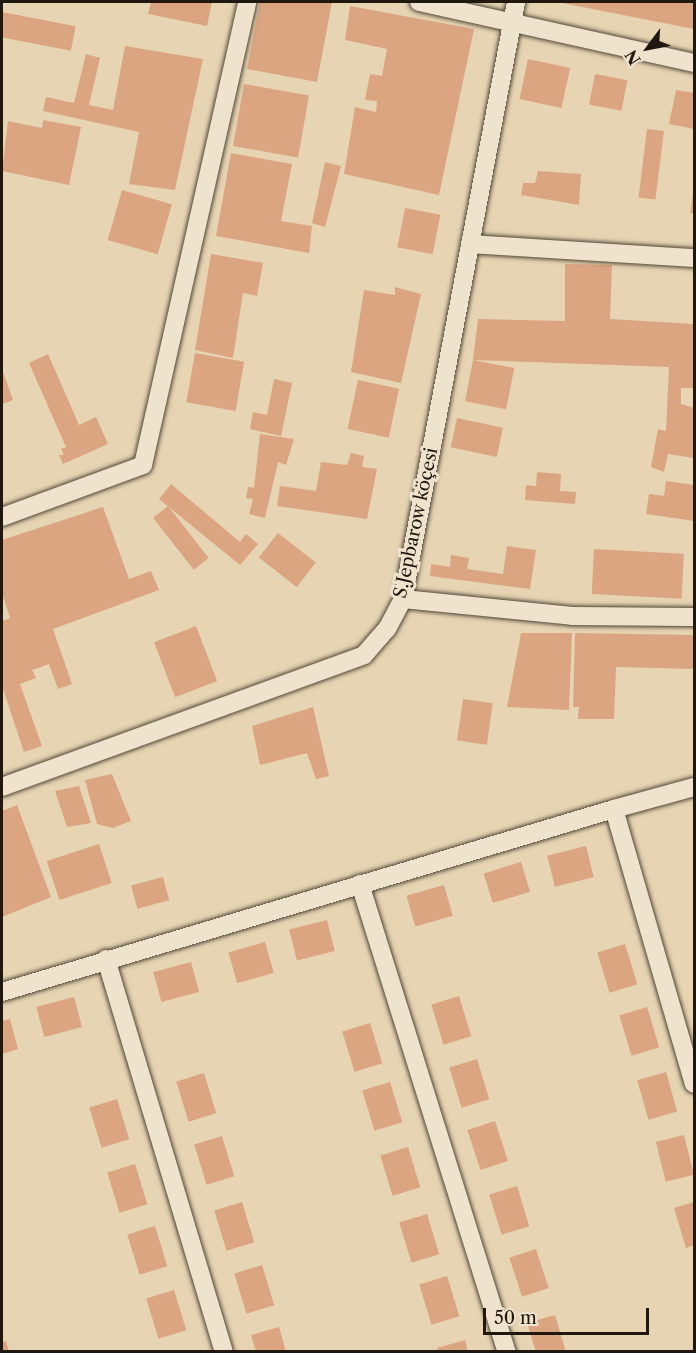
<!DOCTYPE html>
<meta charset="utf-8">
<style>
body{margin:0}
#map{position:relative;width:696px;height:1353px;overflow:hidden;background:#e6d4b2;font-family:"Libre Caslon Text",serif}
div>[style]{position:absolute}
.building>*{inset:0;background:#dca582;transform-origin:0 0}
.roads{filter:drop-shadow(0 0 2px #524737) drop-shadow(0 0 2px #524737)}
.street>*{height:18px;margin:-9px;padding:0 9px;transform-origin:9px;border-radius:9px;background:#efe3cd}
span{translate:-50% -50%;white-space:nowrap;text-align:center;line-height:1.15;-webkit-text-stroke:6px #efe3cd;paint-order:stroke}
.street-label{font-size:18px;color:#20180e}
.frame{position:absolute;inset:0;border:3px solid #20180e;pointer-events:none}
.north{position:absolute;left:618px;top:18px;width:60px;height:60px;-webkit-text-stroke:4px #efe3cd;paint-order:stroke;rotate:238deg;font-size:16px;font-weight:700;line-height:24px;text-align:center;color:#20180e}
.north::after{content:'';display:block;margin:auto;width:21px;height:27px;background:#20180e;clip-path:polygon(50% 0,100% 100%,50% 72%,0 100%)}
.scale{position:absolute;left:483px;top:1308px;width:166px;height:27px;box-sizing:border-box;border:3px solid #20180e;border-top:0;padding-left:8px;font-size:18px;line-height:21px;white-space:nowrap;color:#20180e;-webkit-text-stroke:4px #efe3cd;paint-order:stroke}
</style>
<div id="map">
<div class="building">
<div style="clip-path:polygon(151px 2px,212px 2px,207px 26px,148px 14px)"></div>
<div style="clip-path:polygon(260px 2px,332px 2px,317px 82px,247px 69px)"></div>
<div style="clip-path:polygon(562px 2px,694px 2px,694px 29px,562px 3px)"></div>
<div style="clip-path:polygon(350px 6px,474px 29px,439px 195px,344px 174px,355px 107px,376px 112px,377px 101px,365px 100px,370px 74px,382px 76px,387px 49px,345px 40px)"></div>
<div style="left:2px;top:12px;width:75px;height:25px;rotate:11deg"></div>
<div style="clip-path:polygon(125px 46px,203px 59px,175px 190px,129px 184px,139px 132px,43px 111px,46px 97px,74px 103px,86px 54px,100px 58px,89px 105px,113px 110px)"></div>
<div style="left:528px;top:59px;width:43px;height:41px;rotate:12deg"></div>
<div style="left:595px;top:74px;width:33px;height:31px;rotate:11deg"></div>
<div style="left:244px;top:84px;width:66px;height:63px;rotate:10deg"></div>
<div style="clip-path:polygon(676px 90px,694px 93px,694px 129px,669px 124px)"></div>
<div style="clip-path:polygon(43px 120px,81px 127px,69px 185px,2px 171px,8px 121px,42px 128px)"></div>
<div style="left:647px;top:129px;width:17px;height:69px;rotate:7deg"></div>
<div style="clip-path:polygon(231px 153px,292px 164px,281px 221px,312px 226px,309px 253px,216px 236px)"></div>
<div style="clip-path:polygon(325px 162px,341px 166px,325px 227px,312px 223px)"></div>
<div style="clip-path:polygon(538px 171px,581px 174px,579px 205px,521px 195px,523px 183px,535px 183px)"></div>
<div style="left:122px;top:190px;width:52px;height:52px;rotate:16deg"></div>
<div style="clip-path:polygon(693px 194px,694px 194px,694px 213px,690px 213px)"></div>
<div style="left:405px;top:208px;width:36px;height:40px;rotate:11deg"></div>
<div style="clip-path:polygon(211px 254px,263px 263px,257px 296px,243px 293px,233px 358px,195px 350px)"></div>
<div style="clip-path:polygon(565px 264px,612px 265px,610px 319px,694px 324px,694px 388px,681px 388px,681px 404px,694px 408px,694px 458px,668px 454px,664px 472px,651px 467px,658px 429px,666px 431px,669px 367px,473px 360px,478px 319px,565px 321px)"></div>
<div style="clip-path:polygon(395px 287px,421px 294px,401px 383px,351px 372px,364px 290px,395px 295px)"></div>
<div style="left:195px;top:353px;width:50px;height:50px;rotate:10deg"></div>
<div style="clip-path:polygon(48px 354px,79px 425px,96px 417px,108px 444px,63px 464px,59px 455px,64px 455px,61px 449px,66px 447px,29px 363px)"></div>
<div style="left:473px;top:360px;width:42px;height:42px;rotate:11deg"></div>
<div style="clip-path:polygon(3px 372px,13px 400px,2px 404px,2px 373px)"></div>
<div style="clip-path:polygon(274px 379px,292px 383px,281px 436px,250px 429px,253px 412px,267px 415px)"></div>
<div style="left:358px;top:380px;width:42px;height:50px;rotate:12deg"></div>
<div style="left:457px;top:418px;width:47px;height:30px;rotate:12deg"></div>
<div style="clip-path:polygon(260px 434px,294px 439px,286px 465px,278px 462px,265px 518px,249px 514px,253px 499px,246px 498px,248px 487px,254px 488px)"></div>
<div style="clip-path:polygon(351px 453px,364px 456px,362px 467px,377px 469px,367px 519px,277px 506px,280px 486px,316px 491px,321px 462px,347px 465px)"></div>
<div style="clip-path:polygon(537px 472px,561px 474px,560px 491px,576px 492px,575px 504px,525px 500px,526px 485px,536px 486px)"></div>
<div style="clip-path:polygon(666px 481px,694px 485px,694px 521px,646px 514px,649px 494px,664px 496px)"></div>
<div style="clip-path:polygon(171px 484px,240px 542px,246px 534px,258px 544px,240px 565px,159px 499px)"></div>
<div style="left:168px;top:506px;width:66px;height:19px;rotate:52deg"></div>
<div style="clip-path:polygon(103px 507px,129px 579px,151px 571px,159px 590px,53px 629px,72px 684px,58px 689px,49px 664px,32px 670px,36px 678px,20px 684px,42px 746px,24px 752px,2px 686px,2px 621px,10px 618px,2px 593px,2px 540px)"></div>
<div style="left:278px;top:533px;width:48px;height:31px;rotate:38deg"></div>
<div style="clip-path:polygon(507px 546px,536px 550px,530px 589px,430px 576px,431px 564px,450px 567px,451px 555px,469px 558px,467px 569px,503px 574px)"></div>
<div style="left:594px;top:549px;width:90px;height:45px;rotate:3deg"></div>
<div style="left:196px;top:626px;width:59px;height:45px;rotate:69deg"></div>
<div style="clip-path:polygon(521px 633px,572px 633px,569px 710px,507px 707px)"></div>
<div style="clip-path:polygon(575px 633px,694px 635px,694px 669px,616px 667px,614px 719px,578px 719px,579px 707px,573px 707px)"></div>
<div style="left:463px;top:699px;width:30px;height:42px;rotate:8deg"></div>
<div style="clip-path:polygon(313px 707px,329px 776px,316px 779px,307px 753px,260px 765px,252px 726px)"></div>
<div style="clip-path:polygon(112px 774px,131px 821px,113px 828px,97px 824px,85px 780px)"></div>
<div style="clip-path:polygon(79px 786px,91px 823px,67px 827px,55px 791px)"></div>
<div style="clip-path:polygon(17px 805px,51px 897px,2px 917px,2px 811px)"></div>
<div style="left:99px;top:844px;width:41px;height:55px;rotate:72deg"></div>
<div style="left:586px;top:846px;width:32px;height:40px;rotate:76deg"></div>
<div style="left:521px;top:862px;width:31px;height:39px;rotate:73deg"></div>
<div style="left:163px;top:877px;width:24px;height:33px;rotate:75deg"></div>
<div style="left:444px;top:885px;width:32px;height:39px;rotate:74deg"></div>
<div style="left:327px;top:920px;width:32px;height:39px;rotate:76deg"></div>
<div style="left:265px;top:942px;width:32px;height:38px;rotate:74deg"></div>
<div style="left:625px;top:944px;width:42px;height:29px;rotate:73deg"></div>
<div style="left:191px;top:962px;width:31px;height:39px;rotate:75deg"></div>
<div style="left:459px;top:996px;width:42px;height:29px;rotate:73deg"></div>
<div style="left:74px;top:997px;width:31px;height:39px;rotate:75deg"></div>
<div style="left:647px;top:1007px;width:42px;height:29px;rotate:73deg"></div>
<div style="clip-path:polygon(10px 1019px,18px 1049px,2px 1054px,2px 1021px)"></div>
<div style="left:370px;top:1023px;width:42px;height:29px;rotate:73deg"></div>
<div style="left:477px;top:1059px;width:42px;height:29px;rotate:73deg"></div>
<div style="left:666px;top:1072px;width:41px;height:30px;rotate:74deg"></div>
<div style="left:204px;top:1073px;width:42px;height:29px;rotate:73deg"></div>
<div style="left:390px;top:1082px;width:42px;height:29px;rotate:73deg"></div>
<div style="left:117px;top:1099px;width:42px;height:29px;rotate:73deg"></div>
<div style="left:495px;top:1121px;width:42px;height:29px;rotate:72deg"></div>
<div style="left:684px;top:1135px;width:41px;height:29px;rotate:76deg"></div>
<div style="left:222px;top:1136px;width:42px;height:29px;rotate:73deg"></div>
<div style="left:408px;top:1147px;width:42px;height:29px;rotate:73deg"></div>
<div style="left:135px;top:1164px;width:42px;height:29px;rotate:73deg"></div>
<div style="left:517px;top:1186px;width:42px;height:29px;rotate:73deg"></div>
<div style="left:242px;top:1202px;width:42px;height:29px;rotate:73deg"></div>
<div style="clip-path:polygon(694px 1202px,694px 1245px,686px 1248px,674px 1208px)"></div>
<div style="left:427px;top:1214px;width:42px;height:29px;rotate:73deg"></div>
<div style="left:155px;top:1226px;width:42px;height:29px;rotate:73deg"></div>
<div style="left:536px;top:1249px;width:41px;height:28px;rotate:72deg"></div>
<div style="left:262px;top:1265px;width:42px;height:29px;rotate:73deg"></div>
<div style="left:447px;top:1276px;width:42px;height:29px;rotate:73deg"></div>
<div style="left:174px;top:1290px;width:42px;height:29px;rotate:73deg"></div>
<div style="clip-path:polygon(555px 1315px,566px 1352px,536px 1352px,527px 1323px)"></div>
<div style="clip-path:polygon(279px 1327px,286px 1352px,256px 1352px,251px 1335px)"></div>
<div style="clip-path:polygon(465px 1340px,468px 1352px,438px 1352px,437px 1348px)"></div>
<div style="clip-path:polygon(6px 1341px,9px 1352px,2px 1352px,2px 1342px)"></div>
</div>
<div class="roads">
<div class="street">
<div style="left:419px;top:2px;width:282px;rotate:12.5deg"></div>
<div style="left:470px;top:244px;width:224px;rotate:3.6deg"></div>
<div style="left:2px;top:517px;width:150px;rotate:-20.2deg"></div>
<div style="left:143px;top:465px;width:475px;rotate:-77.3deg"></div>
<div style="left:403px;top:599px;width:170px;rotate:5.7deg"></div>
<div style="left:572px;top:616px;width:122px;rotate:0.5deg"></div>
<div style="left:2px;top:787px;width:385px;rotate:-20deg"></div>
<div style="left:364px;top:655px;width:35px;rotate:-49deg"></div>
<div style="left:387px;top:629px;width:34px;rotate:-62deg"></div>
<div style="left:403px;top:599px;width:608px;rotate:-79.28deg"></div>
<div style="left:694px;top:787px;width:83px;rotate:164.6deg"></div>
<div style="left:614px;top:809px;width:286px;rotate:73.8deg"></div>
<div style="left:360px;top:884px;width:491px;rotate:72.6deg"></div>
<div style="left:106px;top:959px;width:410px;rotate:73.3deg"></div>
<div style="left:2px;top:992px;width:639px;rotate:-16.65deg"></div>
</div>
</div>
<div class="street-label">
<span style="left:416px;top:523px;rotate:-78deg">S.Jepbarow köçesi</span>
</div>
<div class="frame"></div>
<div class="north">N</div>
<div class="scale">50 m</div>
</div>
